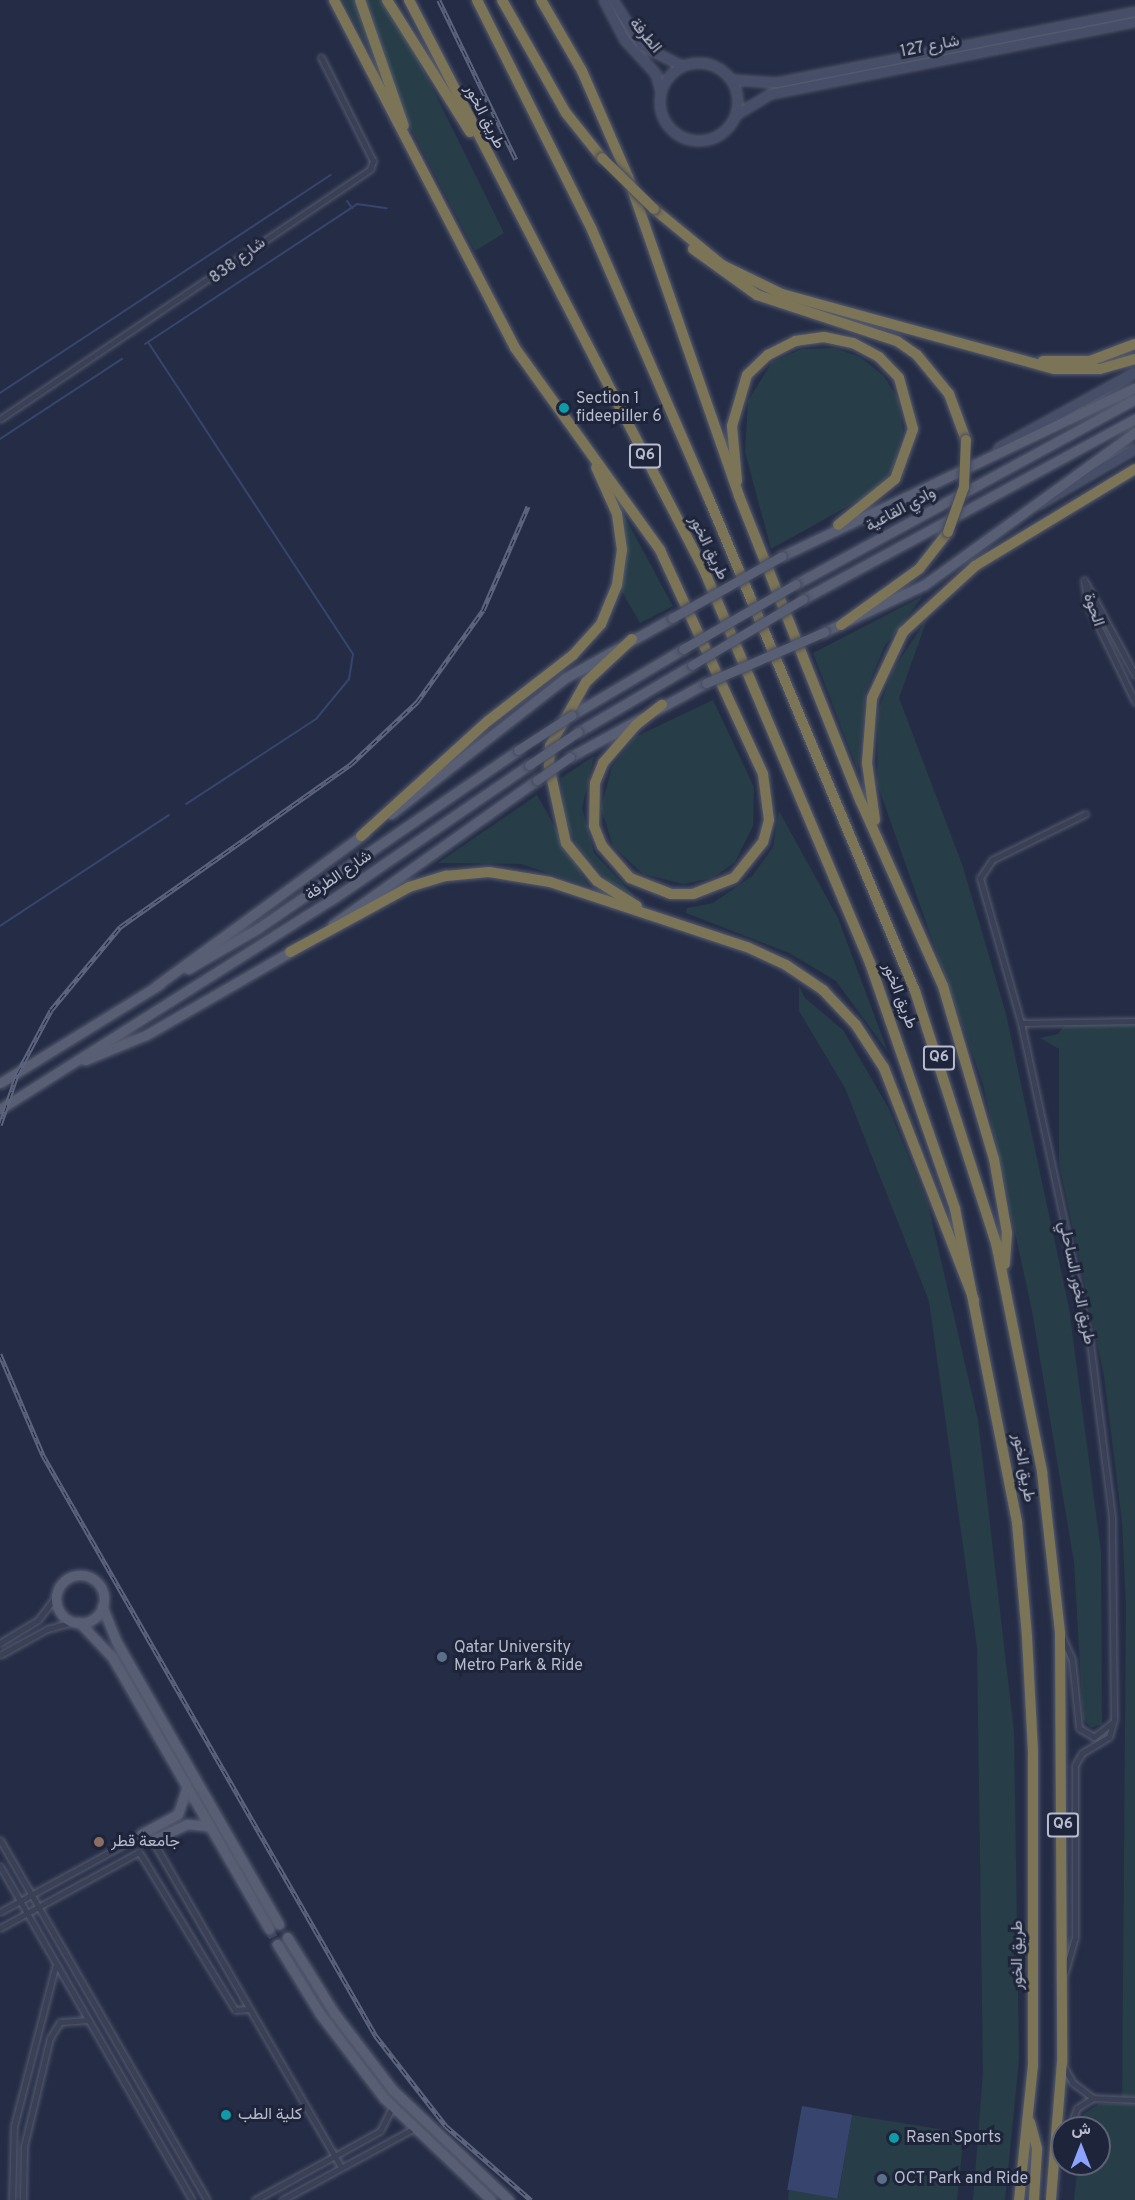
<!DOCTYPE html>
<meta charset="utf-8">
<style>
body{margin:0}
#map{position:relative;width:1135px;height:2200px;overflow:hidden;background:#252d46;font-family:Overpass,Vazirmatn,sans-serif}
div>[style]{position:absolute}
.green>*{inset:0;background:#273d47}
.water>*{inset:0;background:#37456e;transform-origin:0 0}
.stream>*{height:2px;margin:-1px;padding:0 1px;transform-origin:1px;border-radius:1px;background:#37456e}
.primary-tunnel>*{height:9px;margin-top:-4.5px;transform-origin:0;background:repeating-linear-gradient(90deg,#3b425a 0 9px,transparent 0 13.5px)}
.roads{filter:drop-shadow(0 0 2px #555b6f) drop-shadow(0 0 2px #555b6f)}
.street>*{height:5px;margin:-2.5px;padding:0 2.5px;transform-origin:2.5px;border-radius:2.5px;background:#3a4055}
.secondary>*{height:8px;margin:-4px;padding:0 4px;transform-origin:4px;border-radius:4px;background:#474e68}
.secondary>.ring{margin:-4px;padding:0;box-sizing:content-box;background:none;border:8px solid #474e68;border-radius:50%}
.primary>*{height:9px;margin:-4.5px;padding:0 4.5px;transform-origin:4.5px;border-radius:4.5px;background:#585f75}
.primary>.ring{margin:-4.5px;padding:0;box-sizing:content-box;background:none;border:9px solid #585f75;border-radius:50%}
.highway>*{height:10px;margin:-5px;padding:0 5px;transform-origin:5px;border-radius:5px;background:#7c7456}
.rail>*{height:4.5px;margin-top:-2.25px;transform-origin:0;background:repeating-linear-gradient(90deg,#1e253a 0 7px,#5c637c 0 14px);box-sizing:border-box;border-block:2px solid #5c637c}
.bridges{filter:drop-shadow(0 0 2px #43495e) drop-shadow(0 0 2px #43495e)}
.primary-bridge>*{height:9px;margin:-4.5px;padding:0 4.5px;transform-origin:4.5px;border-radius:4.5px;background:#585f75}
.highway-bridge>*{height:10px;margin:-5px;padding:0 5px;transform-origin:5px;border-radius:5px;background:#7c7456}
.dots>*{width:16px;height:16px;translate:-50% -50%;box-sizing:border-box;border:3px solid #1e253a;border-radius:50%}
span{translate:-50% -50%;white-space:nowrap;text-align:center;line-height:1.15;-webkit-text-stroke:6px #1e253a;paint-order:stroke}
.shield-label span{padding:2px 4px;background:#1e253a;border:2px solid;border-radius:4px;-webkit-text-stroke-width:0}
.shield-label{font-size:15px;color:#b8bcce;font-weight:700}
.street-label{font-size:16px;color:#b8bcce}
.poi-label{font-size:16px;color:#b8bcce}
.left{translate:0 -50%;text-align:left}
.north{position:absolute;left:1051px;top:2116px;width:60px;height:60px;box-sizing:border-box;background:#1e253a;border:2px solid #5c6175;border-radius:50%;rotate:0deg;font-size:16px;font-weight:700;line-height:24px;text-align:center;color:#b8bcce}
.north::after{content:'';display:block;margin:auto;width:21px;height:27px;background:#8ca4ff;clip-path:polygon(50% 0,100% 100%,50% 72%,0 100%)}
</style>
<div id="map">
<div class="green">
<div style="clip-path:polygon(343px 0,389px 0,504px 233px,475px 251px)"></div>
<div style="clip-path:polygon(835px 348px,860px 357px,884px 376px,898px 399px,903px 430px,893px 469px,877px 490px,771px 549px,745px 452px,748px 401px,772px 362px,802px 349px)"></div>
<div style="clip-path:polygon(620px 508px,673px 606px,640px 623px,621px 590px,626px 562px)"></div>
<div style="clip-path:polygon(923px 596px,884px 647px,865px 693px,858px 771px,813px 653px)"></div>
<div style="clip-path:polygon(928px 617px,899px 698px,963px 867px,1006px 1014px,1069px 1308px,1101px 1552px,1102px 1724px,1091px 1728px,1083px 1719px,1074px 1562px,1032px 1311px,983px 1084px,877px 783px,878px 712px,893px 670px)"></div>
<div style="clip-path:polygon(713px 700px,754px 787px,753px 826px,735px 862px,713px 878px,683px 884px,643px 874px,613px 846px,601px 808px,612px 767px,635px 737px)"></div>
<div style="clip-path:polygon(594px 756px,582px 808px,594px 853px,636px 898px,607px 880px,577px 846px,565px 818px,561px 778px)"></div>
<div style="clip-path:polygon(537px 795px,588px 886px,521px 864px,438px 863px)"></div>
<div style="clip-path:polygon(779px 811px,838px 918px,888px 1052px,836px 981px,789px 953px,686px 913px,687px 908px,713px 903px,752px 876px,773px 847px)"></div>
<div style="clip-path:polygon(799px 986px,805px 998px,843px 1030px,888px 1107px,928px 1204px,978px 1420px,1014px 1732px,1019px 2060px,1005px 2200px,973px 2200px,983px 2073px,977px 1647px,929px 1301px,845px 1088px,799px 1011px)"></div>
<div style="clip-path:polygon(1066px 1024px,1135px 1024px,1135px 2200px,1074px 2200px,1078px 2164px,1099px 2164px,1099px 2128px,1081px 2128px,1083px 2114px,1099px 2104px,1122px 2104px,1126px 1606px,1122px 1522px,1104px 1376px,1059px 1163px,1059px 1049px,1040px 1038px,1058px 1034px)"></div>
<div style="clip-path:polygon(852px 2115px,964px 2133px,957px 2200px,788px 2200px,789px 2190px,838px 2198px)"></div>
</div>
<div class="water">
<div style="left:802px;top:2106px;width:51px;height:85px;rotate:10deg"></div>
</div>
<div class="stream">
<div style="left:347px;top:201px;width:9px;rotate:54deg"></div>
<div style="left:148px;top:342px;width:373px;rotate:56.7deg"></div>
<div style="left:353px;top:654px;width:25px;rotate:99deg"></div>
<div style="left:349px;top:679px;width:52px;rotate:129.5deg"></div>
<div style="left:316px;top:719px;width:155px;rotate:146.8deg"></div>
<div style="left:145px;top:344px;width:254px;rotate:-33.4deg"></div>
<div style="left:357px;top:204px;width:30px;rotate:8deg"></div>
<div style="left:0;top:393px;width:396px;rotate:-33.4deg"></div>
<div style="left:0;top:439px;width:146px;rotate:-33.3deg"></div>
<div style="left:0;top:926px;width:202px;rotate:-33.3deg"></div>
</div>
<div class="primary-tunnel">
<div style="left:269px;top:1929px;width:17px;rotate:62deg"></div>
</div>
<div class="roads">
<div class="street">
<div style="left:0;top:419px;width:447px;rotate:-34deg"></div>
<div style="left:370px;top:169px;width:9px;rotate:-69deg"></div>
<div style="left:373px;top:161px;width:116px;rotate:-116.6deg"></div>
<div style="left:1084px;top:580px;width:25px;rotate:81deg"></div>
<div style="left:1088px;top:605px;width:108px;rotate:64.1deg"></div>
<div style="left:1085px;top:582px;width:106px;rotate:61.7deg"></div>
<div style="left:1021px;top:1023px;width:114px;rotate:-1deg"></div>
<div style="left:1062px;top:1636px;width:26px;rotate:67deg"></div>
<div style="left:1072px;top:1660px;width:68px;rotate:84.1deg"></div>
<div style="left:1079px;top:1728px;width:17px;rotate:31deg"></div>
<div style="left:1094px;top:1737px;width:23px;rotate:-38deg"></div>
<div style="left:0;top:1643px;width:44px;rotate:-31.2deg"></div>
<div style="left:38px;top:1620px;width:30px;rotate:-53deg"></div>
<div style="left:0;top:1655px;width:54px;rotate:-29deg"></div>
<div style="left:47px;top:1629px;width:28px;rotate:-15deg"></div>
<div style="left:151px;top:1838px;width:379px;rotate:60deg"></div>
<div style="left:0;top:1840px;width:415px;rotate:60.1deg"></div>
<div style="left:0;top:1866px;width:385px;rotate:60.1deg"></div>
<div style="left:0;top:1912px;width:163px;rotate:-28.6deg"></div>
<div style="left:0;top:1928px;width:158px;rotate:-28.7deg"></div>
<div style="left:139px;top:1852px;width:185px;rotate:58.7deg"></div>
<div style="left:235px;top:2010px;width:13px;rotate:-4deg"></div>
<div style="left:1065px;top:1972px;width:35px;rotate:-74deg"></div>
<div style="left:1075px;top:1938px;width:173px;rotate:-90deg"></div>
<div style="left:1075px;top:1765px;width:14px;rotate:-60deg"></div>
<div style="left:1082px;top:1753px;width:31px;rotate:-31deg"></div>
<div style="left:1109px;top:1737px;width:19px;rotate:-74deg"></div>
<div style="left:1114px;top:1719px;width:202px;rotate:-90.6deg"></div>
<div style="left:1112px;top:1517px;width:176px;rotate:-97.2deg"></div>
<div style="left:1090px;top:1342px;width:326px;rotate:-102.2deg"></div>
<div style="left:1021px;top:1023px;width:151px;rotate:-105.8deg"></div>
<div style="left:980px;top:878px;width:22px;rotate:-56deg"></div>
<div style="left:992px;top:860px;width:104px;rotate:-26.3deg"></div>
<div style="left:1064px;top:2067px;width:18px;rotate:61deg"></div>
<div style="left:1073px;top:2083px;width:25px;rotate:37deg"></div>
<div style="left:1070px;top:2128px;width:21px;rotate:-71deg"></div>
<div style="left:1077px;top:2108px;width:19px;rotate:-32deg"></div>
<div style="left:1093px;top:2098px;width:42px;rotate:2.7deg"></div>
<div style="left:12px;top:2200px;width:74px;rotate:-88.5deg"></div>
<div style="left:14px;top:2126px;width:167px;rotate:-75.5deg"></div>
<div style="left:23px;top:2200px;width:54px;rotate:-88.9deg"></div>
<div style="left:24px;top:2146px;width:111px;rotate:-76.5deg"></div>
<div style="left:50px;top:2038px;width:19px;rotate:-58deg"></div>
<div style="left:60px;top:2022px;width:28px;rotate:-4deg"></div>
<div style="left:255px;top:2200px;width:143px;rotate:-28.9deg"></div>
<div style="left:380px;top:2131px;width:27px;rotate:-63deg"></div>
<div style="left:282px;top:2200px;width:149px;rotate:-28.5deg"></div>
</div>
<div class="secondary">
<div style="left:604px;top:0;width:45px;rotate:62.3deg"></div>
<div style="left:625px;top:40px;width:46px;rotate:47.6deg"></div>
<div style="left:656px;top:74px;width:18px;rotate:74deg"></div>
<div style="left:613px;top:0;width:54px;rotate:57.8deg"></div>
<div style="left:642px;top:46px;width:45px;rotate:26.6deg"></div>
<div class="ring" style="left:660px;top:63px;width:70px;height:70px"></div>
<div style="left:732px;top:80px;width:45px;rotate:3.8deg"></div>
<div style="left:777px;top:83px;width:365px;rotate:-11.2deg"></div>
<div style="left:736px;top:115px;width:41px;rotate:-31deg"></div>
<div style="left:771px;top:94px;width:371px;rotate:-11.2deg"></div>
<div style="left:999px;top:448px;width:155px;rotate:-28.9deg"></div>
<div style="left:1038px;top:505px;width:112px;rotate:-30deg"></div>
</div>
<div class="primary">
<div style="left:782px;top:556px;width:391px;rotate:-25.5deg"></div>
<div style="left:796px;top:584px;width:386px;rotate:-28.6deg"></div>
<div style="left:803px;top:599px;width:378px;rotate:-28.5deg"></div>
<div style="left:824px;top:632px;width:110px;rotate:-25.2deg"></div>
<div style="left:924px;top:585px;width:261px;rotate:-35.9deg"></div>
<div style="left:572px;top:715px;width:129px;rotate:-30.7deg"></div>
<div style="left:578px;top:732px;width:132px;rotate:-30.4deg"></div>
<div style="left:570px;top:757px;width:155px;rotate:-28.6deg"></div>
<div style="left:391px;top:814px;width:221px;rotate:-38deg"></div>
<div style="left:565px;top:678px;width:123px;rotate:-29.3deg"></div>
<div style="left:332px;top:925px;width:251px;rotate:-35.3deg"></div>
<div style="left:188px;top:969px;width:80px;rotate:-30.1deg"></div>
<div style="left:257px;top:929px;width:316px;rotate:-34.4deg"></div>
<div style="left:156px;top:986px;width:259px;rotate:-36.2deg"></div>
<div style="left:85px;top:1060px;width:66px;rotate:-22.3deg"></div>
<div style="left:146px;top:1035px;width:172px;rotate:-30deg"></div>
<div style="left:0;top:1083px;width:188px;rotate:-31.7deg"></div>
<div style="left:0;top:1109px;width:391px;rotate:-32.3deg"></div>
<div style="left:331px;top:900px;width:240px;rotate:-34.3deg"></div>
<div class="ring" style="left:56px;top:1575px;width:39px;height:39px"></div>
<div style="left:102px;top:1606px;width:38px;rotate:68deg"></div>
<div style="left:116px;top:1641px;width:327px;rotate:60.1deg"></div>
<div style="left:79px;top:1622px;width:48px;rotate:46.7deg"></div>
<div style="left:112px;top:1657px;width:314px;rotate:60deg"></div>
<div style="left:141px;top:1834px;width:42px;rotate:-28.4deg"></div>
<div style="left:178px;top:1814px;width:26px;rotate:-72deg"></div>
<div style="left:153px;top:1840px;width:38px;rotate:-25deg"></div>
<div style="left:187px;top:1824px;width:20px;rotate:6deg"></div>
<div style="left:287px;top:1937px;width:91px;rotate:58.1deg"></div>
<div style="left:335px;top:2014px;width:96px;rotate:52.7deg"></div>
<div style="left:393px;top:2090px;width:160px;rotate:43.5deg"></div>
<div style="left:277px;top:1944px;width:82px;rotate:58.4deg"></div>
<div style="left:320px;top:2014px;width:106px;rotate:52.7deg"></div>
<div style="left:384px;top:2098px;width:148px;rotate:43.6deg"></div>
</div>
<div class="highway">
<div style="left:334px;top:0;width:392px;rotate:62.5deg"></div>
<div style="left:515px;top:348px;width:249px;rotate:54.3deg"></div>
<div style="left:660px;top:550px;width:247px;rotate:65.3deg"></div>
<div style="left:763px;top:774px;width:46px;rotate:82.6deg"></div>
<div style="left:769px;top:820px;width:23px;rotate:105deg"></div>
<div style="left:763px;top:842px;width:46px;rotate:128.9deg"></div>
<div style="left:734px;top:878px;width:44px;rotate:158.7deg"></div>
<div style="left:693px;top:894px;width:22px;rotate:180deg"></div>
<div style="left:671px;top:894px;width:44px;rotate:-158.7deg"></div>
<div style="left:630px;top:878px;width:43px;rotate:-131.2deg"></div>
<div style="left:602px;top:846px;width:22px;rotate:-112deg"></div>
<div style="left:594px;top:826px;width:43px;rotate:-88.7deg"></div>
<div style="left:595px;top:783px;width:22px;rotate:-68deg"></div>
<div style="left:603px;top:763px;width:50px;rotate:-49deg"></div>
<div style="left:636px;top:725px;width:33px;rotate:-38deg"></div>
<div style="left:360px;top:0;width:133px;rotate:70.8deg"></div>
<div style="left:387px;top:0;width:156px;rotate:57.8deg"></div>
<div style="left:409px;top:0;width:642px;rotate:62.64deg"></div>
<div style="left:704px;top:570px;width:427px;rotate:67.1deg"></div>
<div style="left:870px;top:963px;width:260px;rotate:70.9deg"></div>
<div style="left:955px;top:1209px;width:319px;rotate:78.8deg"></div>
<div style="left:1017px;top:1522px;width:115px;rotate:85deg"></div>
<div style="left:1027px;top:1637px;width:116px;rotate:87deg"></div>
<div style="left:1033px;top:1753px;width:312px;rotate:90deg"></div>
<div style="left:1033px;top:2065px;width:136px;rotate:95.9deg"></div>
<div style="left:477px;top:0;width:257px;rotate:63.4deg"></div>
<div style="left:592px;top:230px;width:293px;rotate:66.5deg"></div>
<div style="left:709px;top:499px;width:533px;rotate:67.28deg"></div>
<div style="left:915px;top:991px;width:265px;rotate:72.2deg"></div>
<div style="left:996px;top:1243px;width:234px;rotate:78.6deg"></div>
<div style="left:1042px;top:1472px;width:162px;rotate:83.6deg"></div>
<div style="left:1060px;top:1633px;width:429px;rotate:89.7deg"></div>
<div style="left:1062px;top:2062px;width:138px;rotate:94.6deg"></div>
<div style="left:502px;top:0;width:130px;rotate:60.5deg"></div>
<div style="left:566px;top:113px;width:58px;rotate:51.3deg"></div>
<div style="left:541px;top:0;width:82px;rotate:60deg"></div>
<div style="left:582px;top:71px;width:116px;rotate:66.5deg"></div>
<div style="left:628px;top:177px;width:338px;rotate:70.8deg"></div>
<div style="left:739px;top:496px;width:329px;rotate:68.3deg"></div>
<div style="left:861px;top:802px;width:201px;rotate:66deg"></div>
<div style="left:943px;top:986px;width:180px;rotate:73.6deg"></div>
<div style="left:994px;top:1159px;width:75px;rotate:80deg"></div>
<div style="left:1007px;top:1233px;width:31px;rotate:94deg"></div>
<div style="left:654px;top:209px;width:88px;rotate:39.5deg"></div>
<div style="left:722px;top:265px;width:67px;rotate:25.8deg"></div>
<div style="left:782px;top:294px;width:282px;rotate:15.4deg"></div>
<div style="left:1054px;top:369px;width:46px"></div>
<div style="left:1100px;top:369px;width:36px;rotate:-16deg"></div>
<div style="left:693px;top:249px;width:79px;rotate:35.7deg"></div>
<div style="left:757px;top:295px;width:147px;rotate:18.2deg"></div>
<div style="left:897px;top:341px;width:24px;rotate:35deg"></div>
<div style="left:917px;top:355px;width:50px;rotate:50.6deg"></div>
<div style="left:949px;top:394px;width:49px;rotate:69.7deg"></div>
<div style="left:1043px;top:361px;width:47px"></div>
<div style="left:1090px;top:361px;width:48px;rotate:-20.7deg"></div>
<div style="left:737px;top:481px;width:55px;rotate:-95.2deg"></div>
<div style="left:732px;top:426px;width:53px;rotate:-73.6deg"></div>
<div style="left:747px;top:375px;width:29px;rotate:-44deg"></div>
<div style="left:768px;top:355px;width:30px;rotate:-27deg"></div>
<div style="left:795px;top:341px;width:29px;rotate:-8deg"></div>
<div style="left:824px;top:337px;width:30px;rotate:12deg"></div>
<div style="left:853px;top:343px;width:30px;rotate:28deg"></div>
<div style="left:879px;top:357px;width:29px;rotate:46deg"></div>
<div style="left:899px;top:378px;width:53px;rotate:74.6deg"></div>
<div style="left:913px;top:429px;width:53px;rotate:109.8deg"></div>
<div style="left:895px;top:479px;width:73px;rotate:141.1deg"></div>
<div style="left:841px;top:625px;width:96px;rotate:-35.7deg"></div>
<div style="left:919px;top:569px;width:47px;rotate:-51.9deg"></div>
<div style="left:632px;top:639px;width:63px;rotate:136.9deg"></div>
<div style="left:586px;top:682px;width:73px;rotate:119.4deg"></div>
<div style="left:550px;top:746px;width:20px;rotate:93deg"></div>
<div style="left:549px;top:766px;width:79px;rotate:77.6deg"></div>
<div style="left:566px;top:843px;width:49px;rotate:50.8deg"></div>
<div style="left:597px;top:881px;width:47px;rotate:32deg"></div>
<div style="left:875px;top:820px;width:58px;rotate:-98deg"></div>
<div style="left:867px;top:763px;width:65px;rotate:-85.6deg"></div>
<div style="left:872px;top:698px;width:73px;rotate:-64.8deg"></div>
<div style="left:903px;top:632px;width:98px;rotate:-42.5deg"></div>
<div style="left:975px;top:566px;width:187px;rotate:-31.2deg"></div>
<div style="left:361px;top:836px;width:171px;rotate:-42.2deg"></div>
<div style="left:488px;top:721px;width:108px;rotate:-37.8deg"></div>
<div style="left:573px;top:655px;width:42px;rotate:-47.9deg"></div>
<div style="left:601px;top:624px;width:42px;rotate:-67.7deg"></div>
<div style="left:617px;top:585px;width:35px;rotate:-82deg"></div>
<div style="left:622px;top:550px;width:36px;rotate:-98deg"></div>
<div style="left:617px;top:514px;width:51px;rotate:-114.1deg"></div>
<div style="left:290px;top:952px;width:136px;rotate:-28.6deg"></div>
<div style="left:409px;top:887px;width:39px;rotate:-17deg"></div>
<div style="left:446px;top:876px;width:43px;rotate:-5.3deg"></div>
<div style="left:489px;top:872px;width:62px;rotate:9.3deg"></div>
<div style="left:550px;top:882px;width:207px;rotate:18.3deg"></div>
<div style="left:747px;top:947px;width:43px;rotate:24.8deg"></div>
<div style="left:786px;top:965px;width:45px;rotate:34deg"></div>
<div style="left:823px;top:990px;width:48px;rotate:46.7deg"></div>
<div style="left:856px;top:1025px;width:51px;rotate:56.9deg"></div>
<div style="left:884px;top:1068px;width:249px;rotate:68.8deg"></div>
<div style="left:1030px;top:2122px;width:28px;rotate:75deg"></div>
<div style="left:1037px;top:2149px;width:51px;rotate:93.4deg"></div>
</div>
</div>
<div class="rail">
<div style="left:439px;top:0;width:177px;rotate:64.2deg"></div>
<div style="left:0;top:1125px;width:54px;rotate:-71.6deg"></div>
<div style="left:17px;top:1074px;width:72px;rotate:-62deg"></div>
<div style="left:51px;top:1010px;width:108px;rotate:-50.3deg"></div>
<div style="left:120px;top:927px;width:283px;rotate:-35.2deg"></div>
<div style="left:351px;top:764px;width:91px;rotate:-43.2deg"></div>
<div style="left:417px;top:702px;width:113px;rotate:-54.3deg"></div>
<div style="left:483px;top:610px;width:113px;rotate:-66.6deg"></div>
<div style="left:0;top:1354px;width:110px;rotate:66.9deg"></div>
<div style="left:43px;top:1455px;width:670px;rotate:60.18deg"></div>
<div style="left:376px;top:2036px;width:114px;rotate:52.1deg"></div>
<div style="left:446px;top:2126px;width:113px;rotate:41deg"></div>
</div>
<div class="bridges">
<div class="primary-bridge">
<div style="left:672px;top:618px;width:126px;rotate:-29.4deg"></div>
<div style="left:683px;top:649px;width:130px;rotate:-29.9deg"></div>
<div style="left:692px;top:665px;width:129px;rotate:-30.7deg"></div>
<div style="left:706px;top:683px;width:129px;rotate:-23.4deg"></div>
<div style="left:518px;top:750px;width:64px;rotate:-32.9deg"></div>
<div style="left:529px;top:765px;width:59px;rotate:-34deg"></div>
<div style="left:537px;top:780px;width:40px;rotate:-34.9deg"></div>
</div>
<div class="highway-bridge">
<div style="left:602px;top:158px;width:73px;rotate:44.4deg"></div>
<div style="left:948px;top:532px;width:48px;rotate:-70.4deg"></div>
<div style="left:964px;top:487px;width:47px;rotate:-87.6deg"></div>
</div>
</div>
<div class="dots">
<div style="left:564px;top:408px;background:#0f9aa8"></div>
<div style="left:442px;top:1657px;background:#5c6f8a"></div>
<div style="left:99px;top:1842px;background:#8d6e63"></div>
<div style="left:226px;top:2115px;background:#0f9aa8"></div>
<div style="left:894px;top:2138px;background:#0f9aa8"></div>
<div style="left:882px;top:2179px;background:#5c6f8a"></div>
</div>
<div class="shield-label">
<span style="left:645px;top:456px">Q6</span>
<span style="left:939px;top:1058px">Q6</span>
<span style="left:1063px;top:1825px">Q6</span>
</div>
<div class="street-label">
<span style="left:645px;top:36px;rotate:51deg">الطرفة</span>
<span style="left:930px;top:47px;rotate:-11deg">شارع 127</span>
<span style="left:484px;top:117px;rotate:63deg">طريق الخور</span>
<span style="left:238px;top:261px;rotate:-37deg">شارع 838</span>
<span style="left:901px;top:510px;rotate:-28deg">وادي القاعية</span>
<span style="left:708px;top:548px;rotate:64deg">طريق الخور</span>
<span style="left:1093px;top:610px;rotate:71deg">الحوة</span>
<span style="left:339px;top:876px;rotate:-34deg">شارع الطرفة</span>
<span style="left:899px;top:996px;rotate:69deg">طريق الخور</span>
<span style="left:1076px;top:1283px;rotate:78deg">طريق الخور الساحلي</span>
<span style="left:1023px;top:1468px;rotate:80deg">طريق الخور</span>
<span style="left:1018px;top:1955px;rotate:-90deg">طريق الخور</span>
</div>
<div class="poi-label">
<span class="left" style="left:576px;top:408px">Section 1<br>fideepiller 6</span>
<span class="left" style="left:454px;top:1657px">Qatar University<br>Metro Park &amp; Ride</span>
<span class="left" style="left:111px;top:1842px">جامعة قطر</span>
<span class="left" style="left:238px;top:2115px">كلية الطب</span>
<span class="left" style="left:906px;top:2138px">Rasen Sports</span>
<span class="left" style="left:894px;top:2179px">OCT Park and Ride</span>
</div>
<div class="north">ش</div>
</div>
